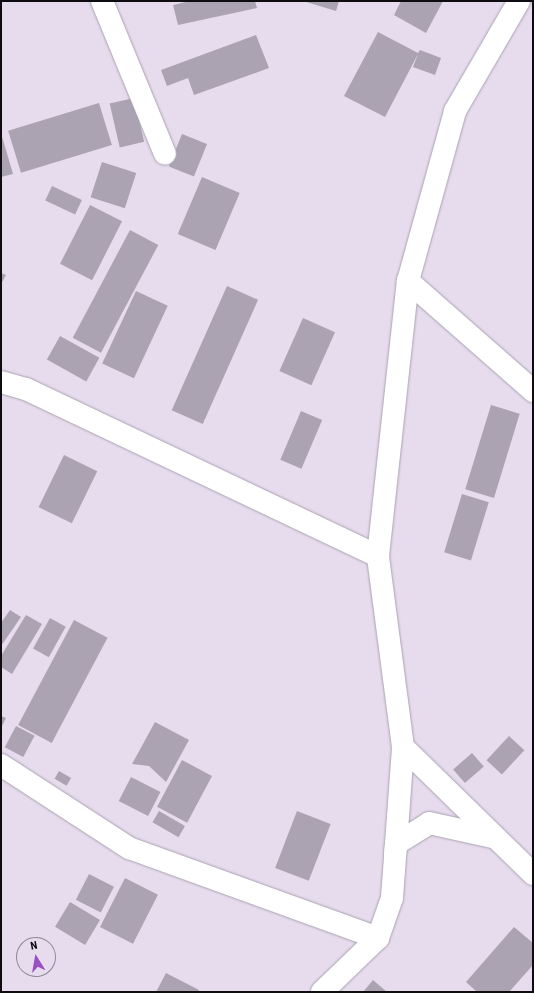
<!DOCTYPE html>
<style>
body{margin:0}
#map{position:relative;width:534px;height:993px;overflow:hidden;background:#e6dced;font-family:"Roboto Condensed",sans-serif}
div>[style]{position:absolute}
.building>*{inset:0;background:#aba2b2;transform-origin:0 0}
.roads{filter:drop-shadow(0 0 1px #aba1b1) drop-shadow(0 0 1px #aba1b1)}
.minor>*{height:22px;margin:-11px;padding:0 11px;transform-origin:11px;border-radius:11px;background:#fff}
span{translate:-50% -50%;white-space:nowrap;text-align:center;line-height:1.15;-webkit-text-stroke:4px #e6dced;paint-order:stroke}
.frame{position:absolute;inset:0;border:2px solid #0f0c11;pointer-events:none}
.north{position:absolute;left:16px;top:937px;width:40px;height:40px;box-sizing:border-box;background:#e6dced;border:1px solid #908995;border-radius:50%;rotate:349deg;font-size:11px;font-weight:700;line-height:16px;text-align:center;color:#0f0c11}
.north::after{content:'';display:block;margin:auto;width:14px;height:18px;background:#9a4fc2;clip-path:polygon(50% 0,100% 100%,50% 72%,0 100%)}
</style>
<div id="map">
<div class="building">
<div style="clip-path:polygon(190px 1px,255px 1px,257px 8px,178px 25px,173px 5px)"></div>
<div style="clip-path:polygon(303px 1px,339px 1px,336px 11px)"></div>
<div style="clip-path:polygon(401px 1px,443px 1px,426px 33px,394px 15px)"></div>
<div style="clip-path:polygon(378px 32px,418px 53px,420px 50px,441px 58px,435px 75px,413px 67px,418px 54px,385px 117px,344px 96px)"></div>
<div style="clip-path:polygon(256px 35px,269px 68px,194px 95px,188px 78px,167px 86px,161px 70px)"></div>
<div style="left:134px;top:98px;width:45px;height:25px;rotate:77deg"></div>
<div style="left:99px;top:103px;width:44px;height:95px;rotate:73deg"></div>
<div style="clip-path:polygon(1px 133px,13px 174px,1px 177px)"></div>
<div style="left:182px;top:134px;width:27px;height:35px;rotate:22deg"></div>
<div style="left:102px;top:162px;width:36px;height:37px;rotate:18deg"></div>
<div style="left:202px;top:177px;width:41px;height:62px;rotate:23deg"></div>
<div style="left:52px;top:186px;width:33px;height:16px;rotate:25deg"></div>
<div style="left:90px;top:205px;width:36px;height:66px;rotate:27deg"></div>
<div style="left:130px;top:230px;width:32px;height:122px;rotate:28deg"></div>
<div style="clip-path:polygon(1px 273px,6px 275px,1px 284px)"></div>
<div style="left:227px;top:286px;width:34px;height:136px;rotate:24deg"></div>
<div style="left:136px;top:291px;width:35px;height:80px;rotate:25deg"></div>
<div style="left:303px;top:318px;width:35px;height:58px;rotate:24deg"></div>
<div style="left:60px;top:336px;width:45px;height:27px;rotate:29deg"></div>
<div style="left:491px;top:405px;width:30px;height:88px;rotate:17deg"></div>
<div style="left:301px;top:411px;width:23px;height:53px;rotate:23deg"></div>
<div style="left:64px;top:455px;width:37px;height:58px;rotate:26deg"></div>
<div style="left:462px;top:494px;width:28px;height:61px;rotate:17deg"></div>
<div style="clip-path:polygon(10px 610px,21px 617px,1px 646px,1px 623px)"></div>
<div style="clip-path:polygon(26px 615px,42px 624px,12px 674px,1px 667px,1px 656px)"></div>
<div style="left:50px;top:618px;width:18px;height:35px;rotate:29deg"></div>
<div style="left:74px;top:620px;width:38px;height:119px;rotate:28deg"></div>
<div style="clip-path:polygon(1px 716px,6px 718px,1px 728px)"></div>
<div style="clip-path:polygon(155px 722px,189px 740px,166px 782px,149px 766px,132px 764px)"></div>
<div style="left:16px;top:726px;width:21px;height:24px;rotate:28deg"></div>
<div style="left:509px;top:736px;width:21px;height:33px;rotate:43deg"></div>
<div style="left:472px;top:753px;width:18px;height:25px;rotate:49deg"></div>
<div style="left:182px;top:760px;width:34px;height:53px;rotate:28deg"></div>
<div style="left:59px;top:771px;width:14px;height:9px;rotate:30deg"></div>
<div style="left:131px;top:777px;width:33px;height:27px;rotate:27deg"></div>
<div style="left:159px;top:811px;width:30px;height:13px;rotate:30deg"></div>
<div style="left:297px;top:811px;width:36px;height:61px;rotate:21deg"></div>
<div style="left:89px;top:874px;width:28px;height:29px;rotate:27deg"></div>
<div style="left:125px;top:878px;width:37px;height:55px;rotate:27deg"></div>
<div style="left:70px;top:902px;width:35px;height:29px;rotate:31deg"></div>
<div style="clip-path:polygon(514px 927px,533px 943px,533px 965px,509px 992px,477px 992px,466px 982px)"></div>
<div style="clip-path:polygon(166px 973px,199px 990px,198px 992px,156px 992px)"></div>
<div style="clip-path:polygon(373px 980px,387px 992px,363px 992px)"></div>
</div>
<div class="roads">
<div class="minor">
<div style="left:102px;top:1px;width:165px;rotate:67.6deg"></div>
<div style="left:408px;top:281px;width:167px;rotate:41.3deg"></div>
<div style="left:1px;top:382px;width:26px;rotate:16deg"></div>
<div style="left:26px;top:389px;width:390px;rotate:25.4deg"></div>
<div style="left:403px;top:747px;width:182px;rotate:44.3deg"></div>
<div style="left:1px;top:765px;width:153px;rotate:33deg"></div>
<div style="left:129px;top:848px;width:265px;rotate:19.9deg"></div>
<div style="left:395px;top:855px;width:11px;rotate:-85deg"></div>
<div style="left:396px;top:844px;width:39px;rotate:-32deg"></div>
<div style="left:429px;top:823px;width:65px;rotate:12.5deg"></div>
<div style="left:322px;top:992px;width:78px;rotate:-44deg"></div>
<div style="left:378px;top:938px;width:42px;rotate:-70.7deg"></div>
<div style="left:392px;top:898px;width:151px;rotate:-85.8deg"></div>
<div style="left:403px;top:747px;width:193px;rotate:-97.5deg"></div>
<div style="left:378px;top:556px;width:277px;rotate:-83.8deg"></div>
<div style="left:408px;top:281px;width:176px;rotate:-74.5deg"></div>
<div style="left:455px;top:111px;width:127px;rotate:-59.8deg"></div>
</div>
</div>
<div class="frame"></div>
<div class="north">N</div>
</div>
